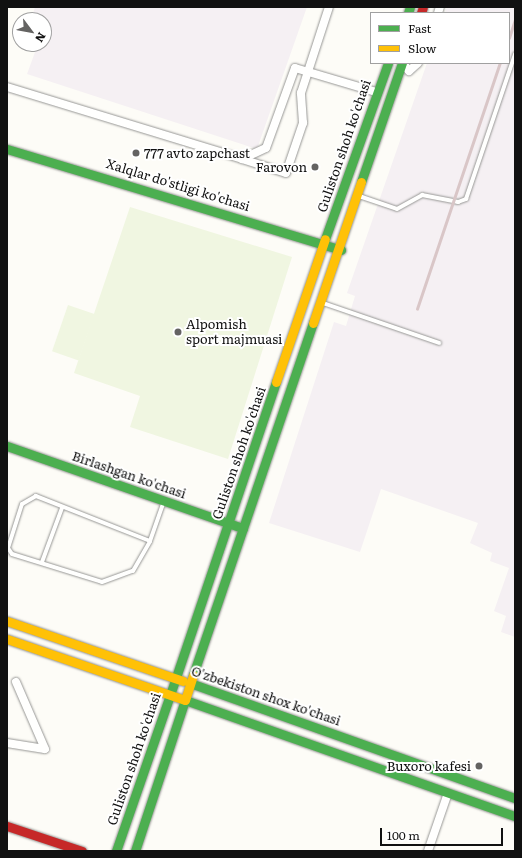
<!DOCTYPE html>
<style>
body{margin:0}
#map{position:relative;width:522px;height:858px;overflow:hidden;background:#fdfcf7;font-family:Literata,serif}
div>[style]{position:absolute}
.industrial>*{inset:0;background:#f5f0f3}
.pitch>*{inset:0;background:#f0f6e1;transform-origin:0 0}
.roads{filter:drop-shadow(0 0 1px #979795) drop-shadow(0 0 1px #979795)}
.lane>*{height:4px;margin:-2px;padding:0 2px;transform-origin:2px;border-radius:2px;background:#fffffe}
.street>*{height:8px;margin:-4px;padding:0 4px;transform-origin:4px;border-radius:4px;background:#fffffe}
.fast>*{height:9px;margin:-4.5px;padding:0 4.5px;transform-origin:4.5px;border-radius:4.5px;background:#4caf50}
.slow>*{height:9px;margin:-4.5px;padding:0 4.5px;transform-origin:4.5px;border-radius:4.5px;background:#ffc107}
.jam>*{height:9px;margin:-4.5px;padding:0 4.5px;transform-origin:4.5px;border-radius:4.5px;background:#c62828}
.rail>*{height:2.5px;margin:-1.25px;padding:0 1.25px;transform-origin:1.25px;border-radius:1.25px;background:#d9c6c7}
.dots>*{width:11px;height:11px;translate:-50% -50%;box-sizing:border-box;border:2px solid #fff;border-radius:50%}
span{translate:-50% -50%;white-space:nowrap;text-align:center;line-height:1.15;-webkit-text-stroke:4px #fff;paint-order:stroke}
.street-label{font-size:13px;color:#111}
.poi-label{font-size:13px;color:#111}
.left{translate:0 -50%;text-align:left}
.right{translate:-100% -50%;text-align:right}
.frame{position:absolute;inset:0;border:8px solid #111;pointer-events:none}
.legend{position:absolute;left:370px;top:12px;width:140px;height:52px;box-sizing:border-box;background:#fff;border:1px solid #a0a0a0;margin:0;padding:5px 7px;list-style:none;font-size:12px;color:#111}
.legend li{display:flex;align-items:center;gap:8px;height:20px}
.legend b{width:20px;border:1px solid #a0a0a0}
.north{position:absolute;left:12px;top:12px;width:40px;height:40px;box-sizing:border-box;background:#fff;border:1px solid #a0a0a0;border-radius:50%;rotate:122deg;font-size:11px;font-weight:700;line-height:16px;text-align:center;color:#111}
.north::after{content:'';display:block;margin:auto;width:14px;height:18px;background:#646362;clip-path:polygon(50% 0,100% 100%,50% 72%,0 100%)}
.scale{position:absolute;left:380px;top:828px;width:123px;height:18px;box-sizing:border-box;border:2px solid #111;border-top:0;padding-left:5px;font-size:12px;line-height:14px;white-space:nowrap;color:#111;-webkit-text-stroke:3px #fff;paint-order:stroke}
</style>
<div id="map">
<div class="industrial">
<div style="clip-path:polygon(35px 7px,307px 7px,257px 149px,27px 74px,38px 44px,44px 44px,44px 20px,31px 20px)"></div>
<div style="clip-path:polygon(447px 7px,515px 7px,515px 637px,501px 632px,506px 616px,494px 611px,509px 568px,490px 561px,492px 553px,470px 543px,478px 523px,381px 489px,360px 552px,269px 523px,334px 322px,346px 326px,355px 296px,347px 293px,427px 63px,509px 63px,509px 13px,445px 13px)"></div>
</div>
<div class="pitch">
<div style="clip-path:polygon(130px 207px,292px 257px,228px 459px,130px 427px,140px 396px,74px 373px)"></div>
<div style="left:68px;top:305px;width:28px;height:49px;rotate:19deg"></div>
</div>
<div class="roads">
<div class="lane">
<div style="left:359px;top:196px;width:40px;rotate:18.9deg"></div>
<div style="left:397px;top:209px;width:29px;rotate:-29deg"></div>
<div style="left:422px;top:195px;width:37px;rotate:11deg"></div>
<div style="left:458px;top:202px;width:9px;rotate:-21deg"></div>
<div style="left:466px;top:199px;width:153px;rotate:-71.3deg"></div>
<div style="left:323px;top:303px;width:123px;rotate:19deg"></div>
<div style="left:150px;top:541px;width:123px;rotate:-158.5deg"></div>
<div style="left:36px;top:496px;width:16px;rotate:150deg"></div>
<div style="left:22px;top:504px;width:46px;rotate:107.7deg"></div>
<div style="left:8px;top:548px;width:7px;rotate:56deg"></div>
<div style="left:12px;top:554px;width:94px;rotate:17.3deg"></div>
<div style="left:102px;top:582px;width:33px;rotate:-20deg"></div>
<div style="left:133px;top:571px;width:34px;rotate:-60deg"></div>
<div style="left:150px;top:541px;width:42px;rotate:-70.7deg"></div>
<div style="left:42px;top:562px;width:58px;rotate:-69.7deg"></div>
</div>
<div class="street">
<div style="left:438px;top:13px;width:6px;rotate:-72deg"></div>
<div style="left:403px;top:63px;width:10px;rotate:53deg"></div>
<div style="left:409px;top:71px;width:12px;rotate:-42deg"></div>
<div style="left:7px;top:87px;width:246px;rotate:17deg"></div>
<div style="left:242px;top:159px;width:26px;rotate:-25deg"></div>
<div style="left:266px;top:148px;width:85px;rotate:-70.1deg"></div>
<div style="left:295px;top:68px;width:84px;rotate:16.5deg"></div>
<div style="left:242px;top:159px;width:46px;rotate:17.7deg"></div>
<div style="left:286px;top:173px;width:53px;rotate:-71.2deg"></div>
<div style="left:303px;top:123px;width:30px;rotate:-94deg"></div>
<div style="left:301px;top:93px;width:90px;rotate:-72deg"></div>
<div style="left:7px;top:743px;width:38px;rotate:9deg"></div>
<div style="left:45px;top:749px;width:73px;rotate:-113.4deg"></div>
<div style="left:428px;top:851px;width:61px;rotate:-71deg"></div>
</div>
<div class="fast">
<div style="left:408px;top:13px;width:6px;rotate:-72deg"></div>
<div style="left:7px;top:149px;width:349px;rotate:16.8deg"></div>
<div style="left:361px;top:182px;width:126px;rotate:-71deg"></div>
<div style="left:325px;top:239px;width:187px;rotate:-70.3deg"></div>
<div style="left:7px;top:446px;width:250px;rotate:19.2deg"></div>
<div style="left:193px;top:675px;width:372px;rotate:-71.2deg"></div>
<div style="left:190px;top:683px;width:345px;rotate:19.5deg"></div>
<div style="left:170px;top:695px;width:330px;rotate:-71.3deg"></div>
<div style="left:116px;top:851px;width:165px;rotate:-70.9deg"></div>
<div style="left:135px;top:851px;width:159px;rotate:-71.7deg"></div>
<div style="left:185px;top:700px;width:350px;rotate:19.4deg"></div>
</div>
<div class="slow">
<div style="left:313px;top:323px;width:149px;rotate:-71.2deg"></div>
<div style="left:276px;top:382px;width:151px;rotate:-71.1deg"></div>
<div style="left:7px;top:621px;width:186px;rotate:18.8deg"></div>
<div style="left:7px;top:639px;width:188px;rotate:18.9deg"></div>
<div style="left:185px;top:700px;width:26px;rotate:-72deg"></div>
</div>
<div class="jam">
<div style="left:421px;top:13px;width:6px;rotate:-72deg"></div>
<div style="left:7px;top:826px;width:79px;rotate:18.4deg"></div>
</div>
</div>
<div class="rail">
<div style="left:509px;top:38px;width:19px;rotate:-72deg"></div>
<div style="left:417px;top:309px;width:260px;rotate:-71.4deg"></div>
</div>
<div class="dots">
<div style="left:136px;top:153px;background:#646362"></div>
<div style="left:315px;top:167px;background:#646362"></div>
<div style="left:178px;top:332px;background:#646362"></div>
<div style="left:479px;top:766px;background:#646362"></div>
</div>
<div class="street-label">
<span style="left:344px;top:146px;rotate:-71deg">Guliston shoh ko'chasi</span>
<span style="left:178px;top:185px;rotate:17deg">Xalqlar do'stligi ko'chasi</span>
<span style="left:239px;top:453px;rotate:-71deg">Guliston shoh ko'chasi</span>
<span style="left:129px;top:475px;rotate:19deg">Birlashgan ko'chasi</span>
<span style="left:266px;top:696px;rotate:19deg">O'zbekiston shox ko'chasi</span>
<span style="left:134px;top:759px;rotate:-71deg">Guliston shoh ko'chasi</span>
</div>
<div class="poi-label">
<span class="left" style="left:144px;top:153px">777 avto zapchast</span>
<span class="right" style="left:307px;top:167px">Farovon</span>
<span class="left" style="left:186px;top:332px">Alpomish<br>sport majmuasi</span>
<span class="right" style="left:471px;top:766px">Buxoro kafesi</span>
</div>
<div class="frame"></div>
<ul class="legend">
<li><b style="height:5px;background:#4caf50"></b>Fast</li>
<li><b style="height:5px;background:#ffc107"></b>Slow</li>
</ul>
<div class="north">N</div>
<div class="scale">100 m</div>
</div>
